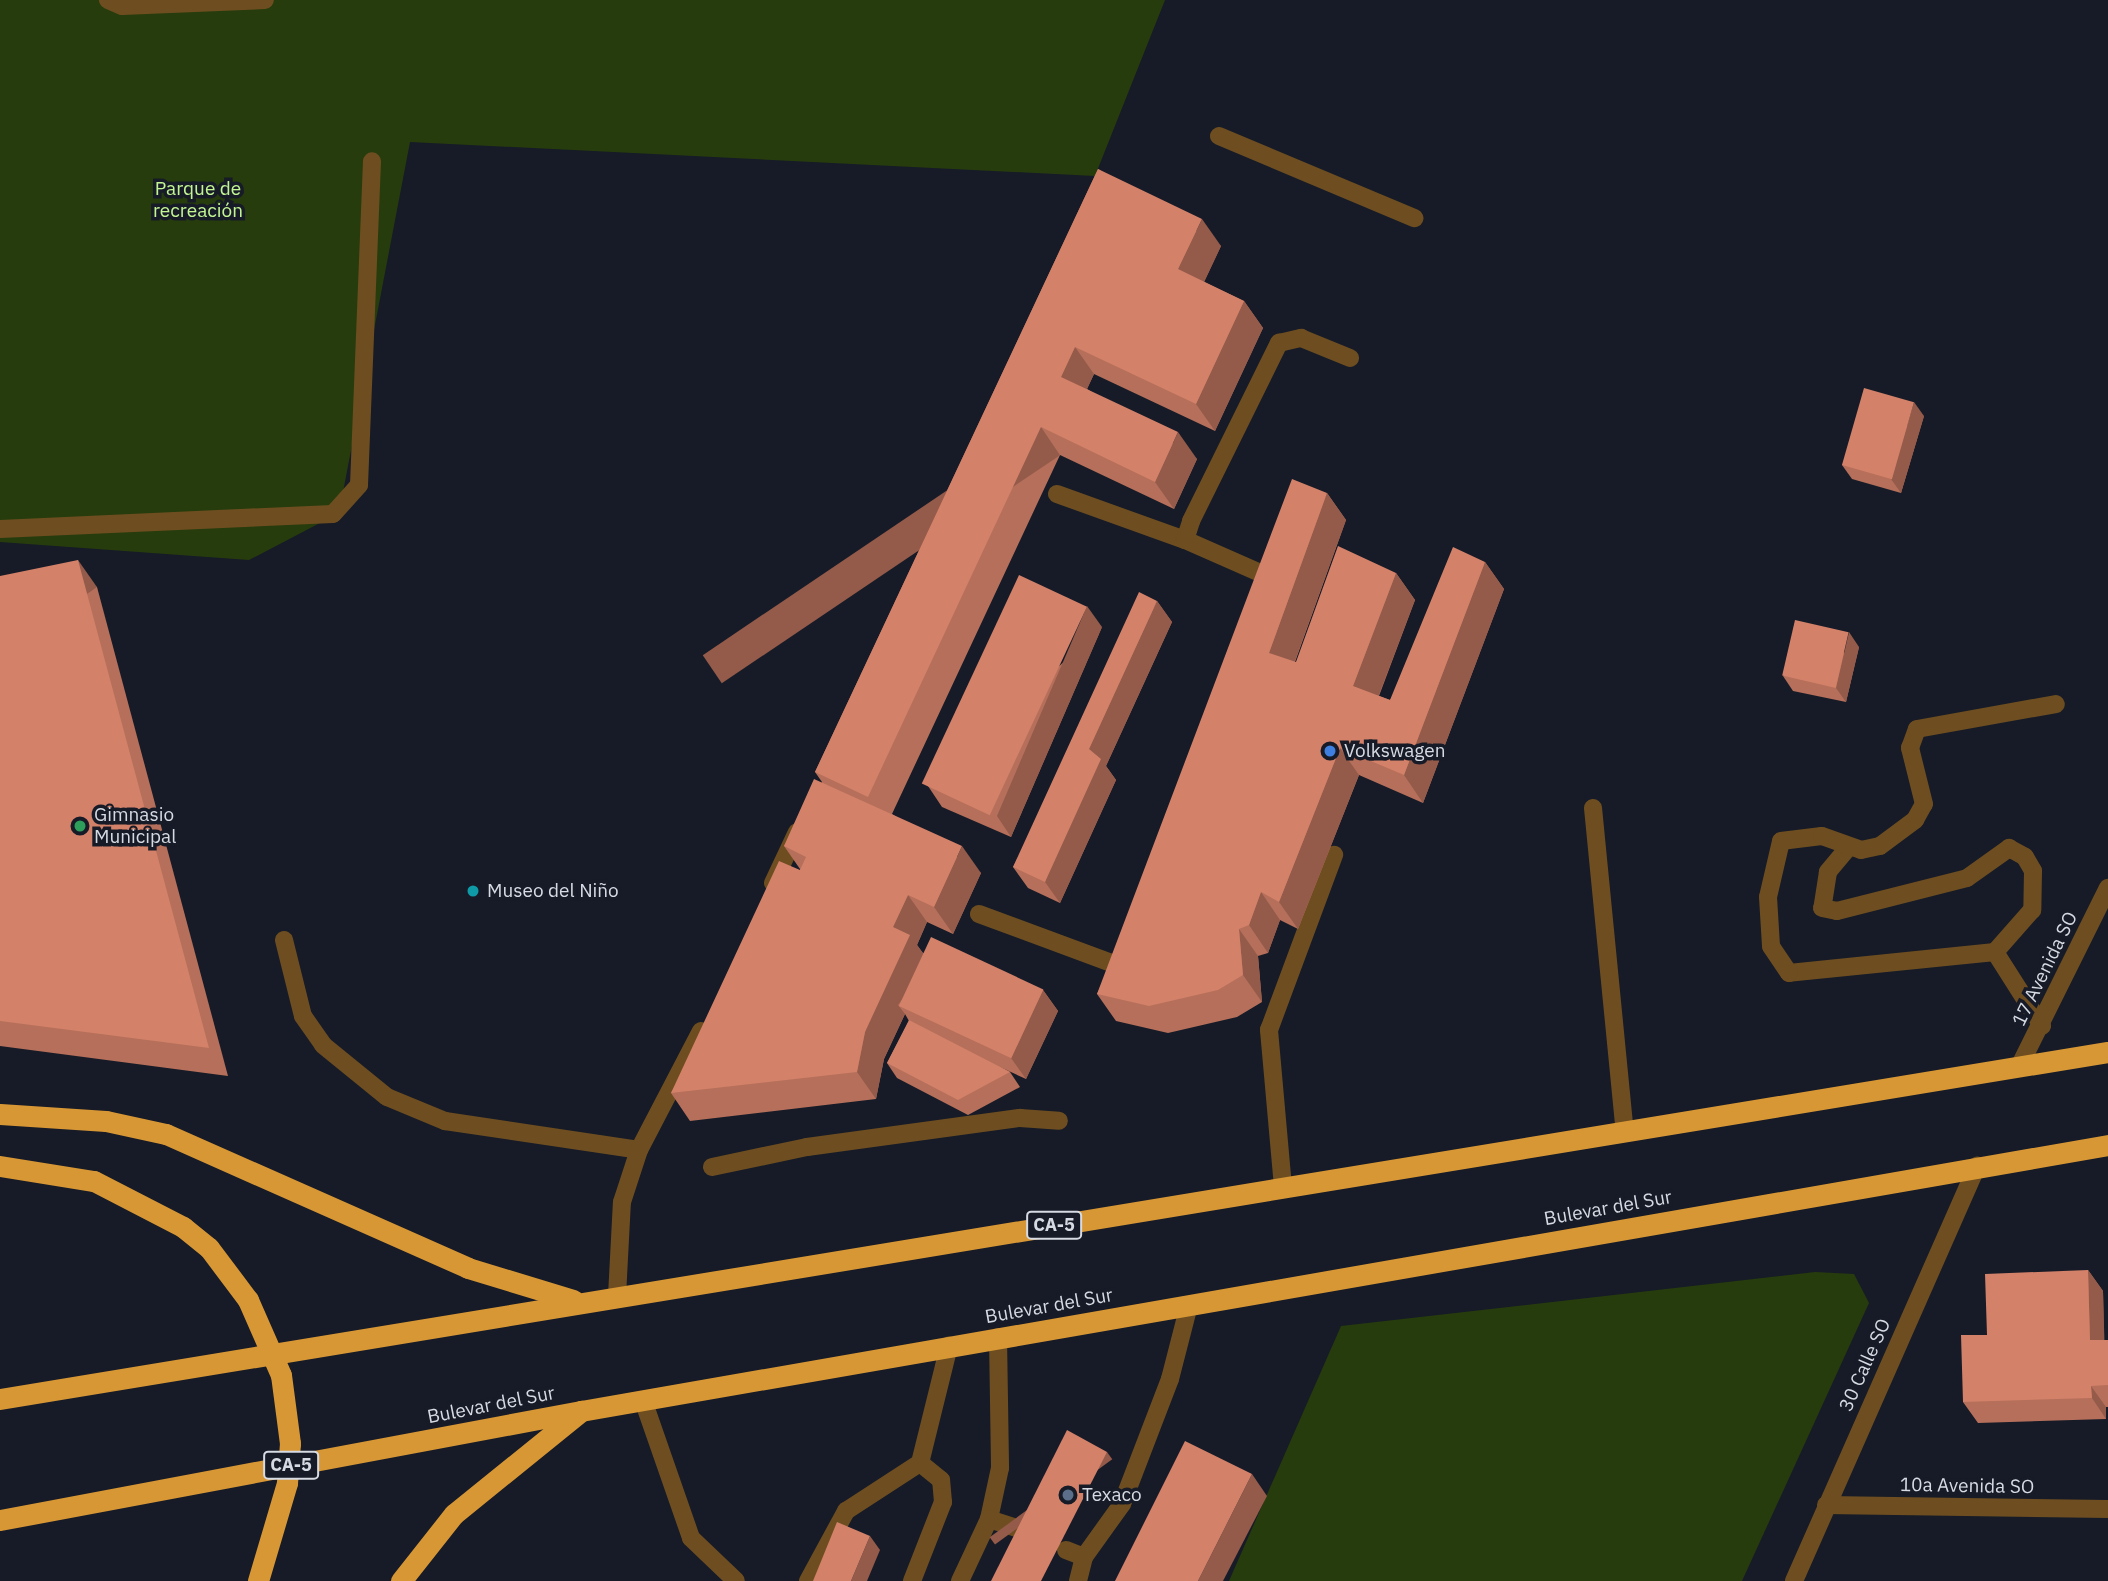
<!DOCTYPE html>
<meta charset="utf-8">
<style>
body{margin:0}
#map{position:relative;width:2108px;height:1581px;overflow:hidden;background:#161b27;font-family:"IBM Plex Sans",sans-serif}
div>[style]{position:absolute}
.green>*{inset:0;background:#273c0d}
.lane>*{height:18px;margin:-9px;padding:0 9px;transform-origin:9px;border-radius:9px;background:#6e4e20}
.street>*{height:18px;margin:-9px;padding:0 9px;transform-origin:9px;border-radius:9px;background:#6e4e20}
.highway>*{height:21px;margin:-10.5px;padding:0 10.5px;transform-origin:10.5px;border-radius:10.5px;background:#d89735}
.highway-bridge>*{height:21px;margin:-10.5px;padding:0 10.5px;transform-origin:10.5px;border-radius:10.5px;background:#d89735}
.wall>*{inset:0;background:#b56f5a}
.shaded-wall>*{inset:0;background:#945a4a;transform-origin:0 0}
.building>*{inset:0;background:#d38169;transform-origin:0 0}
.dots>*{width:19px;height:19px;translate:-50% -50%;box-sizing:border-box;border:4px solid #161b27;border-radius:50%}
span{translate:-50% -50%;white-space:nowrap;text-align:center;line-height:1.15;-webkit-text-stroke:7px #161b27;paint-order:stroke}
.shield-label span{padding:2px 5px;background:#161b27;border:2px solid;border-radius:5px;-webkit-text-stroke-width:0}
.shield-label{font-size:18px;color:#d6dae2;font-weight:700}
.park-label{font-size:19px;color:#c3f693}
.poi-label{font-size:19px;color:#d6dae2}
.left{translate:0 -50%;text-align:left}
.street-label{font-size:19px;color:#d6dae2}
</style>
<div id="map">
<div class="green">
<div style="clip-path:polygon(0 0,1165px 0,1095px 176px,410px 142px,339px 513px,249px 560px,0 542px)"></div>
<div style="clip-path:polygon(1815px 1272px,1854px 1274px,1869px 1303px,1742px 1581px,1229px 1581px,1341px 1326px)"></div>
</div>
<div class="lane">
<div style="left:108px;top:0;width:15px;rotate:23deg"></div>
<div style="left:122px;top:6px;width:143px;rotate:-2.4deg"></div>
<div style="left:1219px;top:136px;width:212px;rotate:22.8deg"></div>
<div style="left:1057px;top:494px;width:136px;rotate:19.8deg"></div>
<div style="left:0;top:529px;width:333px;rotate:-2.6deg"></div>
<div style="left:333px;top:514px;width:39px;rotate:-48deg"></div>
<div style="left:359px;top:485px;width:324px;rotate:-87.7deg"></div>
<div style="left:1258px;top:572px;width:80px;rotate:-156.3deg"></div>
<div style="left:1185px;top:540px;width:20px;rotate:-72deg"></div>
<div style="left:1191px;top:521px;width:199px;rotate:-63.7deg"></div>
<div style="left:1279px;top:343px;width:23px;rotate:-13deg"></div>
<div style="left:1301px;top:338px;width:53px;rotate:22.2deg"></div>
<div style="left:1593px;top:808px;width:326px;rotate:84.4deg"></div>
<div style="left:1847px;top:849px;width:30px;rotate:130deg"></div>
<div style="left:1828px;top:872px;width:36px;rotate:99deg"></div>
<div style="left:1822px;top:908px;width:15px;rotate:11deg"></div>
<div style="left:1837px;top:911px;width:134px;rotate:-14.2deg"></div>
<div style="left:1967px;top:878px;width:52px;rotate:-35.5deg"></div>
<div style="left:2009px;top:848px;width:18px;rotate:29deg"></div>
<div style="left:2025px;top:857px;width:16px;rotate:60deg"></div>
<div style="left:2033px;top:871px;width:39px;rotate:91deg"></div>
<div style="left:2032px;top:910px;width:56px;rotate:131.4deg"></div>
<div style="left:773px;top:883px;width:56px;rotate:-64.8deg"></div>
<div style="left:979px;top:914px;width:139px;rotate:20.3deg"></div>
<div style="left:284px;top:940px;width:78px;rotate:76deg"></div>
<div style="left:303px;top:1016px;width:35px;rotate:55deg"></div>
<div style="left:323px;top:1045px;width:82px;rotate:39.1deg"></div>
<div style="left:387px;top:1097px;width:63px;rotate:22.5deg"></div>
<div style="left:445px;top:1121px;width:196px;rotate:8.5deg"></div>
<div style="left:2042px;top:1026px;width:88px;rotate:-122.4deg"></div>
<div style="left:1995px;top:952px;width:207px;rotate:174.2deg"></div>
<div style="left:1789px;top:973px;width:32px;rotate:-124deg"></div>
<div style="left:1771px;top:946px;width:49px;rotate:-93.5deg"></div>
<div style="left:1768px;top:897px;width:57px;rotate:-76.9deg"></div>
<div style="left:1781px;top:841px;width:41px;rotate:-7deg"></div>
<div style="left:1822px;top:836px;width:41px;rotate:19.7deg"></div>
<div style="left:1861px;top:850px;width:19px;rotate:-12deg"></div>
<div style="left:1880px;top:846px;width:44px;rotate:-36.6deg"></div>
<div style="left:1915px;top:820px;width:18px;rotate:-61deg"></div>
<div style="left:1924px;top:804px;width:58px;rotate:-104deg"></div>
<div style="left:1910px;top:748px;width:20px;rotate:-70deg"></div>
<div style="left:1917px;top:729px;width:141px;rotate:-10.2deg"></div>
<div style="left:712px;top:1167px;width:97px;rotate:-11.9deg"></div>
<div style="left:807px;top:1147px;width:215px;rotate:-7.8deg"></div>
<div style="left:1020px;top:1118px;width:39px;rotate:4deg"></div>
<div style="left:1283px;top:1187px;width:158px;rotate:-95.1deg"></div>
<div style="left:1269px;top:1030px;width:187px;rotate:-69.6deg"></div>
<div style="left:617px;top:1296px;width:94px;rotate:-87deg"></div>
<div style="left:622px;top:1202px;width:55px;rotate:-71.9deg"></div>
<div style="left:639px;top:1150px;width:134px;rotate:-62.5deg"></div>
<div style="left:998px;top:1337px;width:131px;rotate:89.1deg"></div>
<div style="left:1000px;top:1468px;width:52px;rotate:102.2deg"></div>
<div style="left:989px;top:1519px;width:38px;rotate:18deg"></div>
<div style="left:643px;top:1400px;width:146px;rotate:70.8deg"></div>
<div style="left:691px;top:1538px;width:62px;rotate:43.7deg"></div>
<div style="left:1066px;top:1550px;width:19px;rotate:21deg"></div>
<div style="left:1084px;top:1557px;width:65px;rotate:-54.4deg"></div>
<div style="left:1122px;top:1504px;width:134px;rotate:-69deg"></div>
<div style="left:1170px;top:1379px;width:76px;rotate:-75.6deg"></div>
<div style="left:808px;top:1581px;width:80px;rotate:-61.5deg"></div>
<div style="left:846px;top:1511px;width:88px;rotate:-33deg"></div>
<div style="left:920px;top:1463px;width:121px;rotate:-76.1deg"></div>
<div style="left:912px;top:1581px;width:85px;rotate:-68.6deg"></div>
<div style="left:943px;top:1502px;width:22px;rotate:-95deg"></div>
<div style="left:941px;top:1480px;width:27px;rotate:-141deg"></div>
<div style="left:960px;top:1581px;width:68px;rotate:-64.9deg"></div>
<div style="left:1078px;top:1581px;width:25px;rotate:-76deg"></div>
</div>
<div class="street">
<div style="left:2019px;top:1067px;width:200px;rotate:-63.6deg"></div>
<div style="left:1826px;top:1505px;width:282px;rotate:0.8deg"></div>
<div style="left:1794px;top:1581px;width:454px;rotate:-66.2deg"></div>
</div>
<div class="highway">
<div style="left:0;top:1114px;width:106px;rotate:3.8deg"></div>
<div style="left:106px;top:1121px;width:61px;rotate:12.2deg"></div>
<div style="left:166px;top:1134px;width:330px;rotate:23.9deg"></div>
<div style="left:468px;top:1268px;width:110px;rotate:16.9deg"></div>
<div style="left:0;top:1166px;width:95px;rotate:9.1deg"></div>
<div style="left:94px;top:1181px;width:100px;rotate:27.3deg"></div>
<div style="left:0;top:1399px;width:2136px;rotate:-9.35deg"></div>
<div style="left:0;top:1520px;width:591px;rotate:-10.63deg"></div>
<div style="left:581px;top:1411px;width:1550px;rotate:-9.88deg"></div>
<div style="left:401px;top:1581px;width:85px;rotate:-51.7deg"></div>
<div style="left:454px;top:1514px;width:164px;rotate:-39deg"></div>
</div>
<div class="highway-bridge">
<div style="left:183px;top:1227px;width:33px;rotate:39deg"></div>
<div style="left:209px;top:1248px;width:65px;rotate:53.1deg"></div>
<div style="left:248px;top:1300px;width:82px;rotate:66.3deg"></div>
<div style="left:281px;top:1375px;width:69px;rotate:82.5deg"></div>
<div style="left:290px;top:1443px;width:40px;rotate:94.3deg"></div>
<div style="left:287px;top:1483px;width:102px;rotate:106.5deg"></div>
</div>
<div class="wall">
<div style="clip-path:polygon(1098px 169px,1221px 246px,1204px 282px,1244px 301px,1263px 328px,1215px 431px,1094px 374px,1087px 389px,1197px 459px,1174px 509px,1060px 455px,892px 814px,981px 873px,953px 934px,927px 922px,917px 945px,923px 953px,1043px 990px,1058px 1011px,1026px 1079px,1000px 1067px,1010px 1072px,1020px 1087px,968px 1115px,897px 1078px,887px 1063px,909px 1021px,905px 1014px,884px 1059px,876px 1099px,690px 1121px,671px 1093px,800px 870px,800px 869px,784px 846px,822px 782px,815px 772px)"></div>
<div style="clip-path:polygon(1924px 416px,1901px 493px,1852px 479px,1842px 465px)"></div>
<div style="clip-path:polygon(1327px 493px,1346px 520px,1295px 662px,1296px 662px,1396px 573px,1415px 600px,1379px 696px,1390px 700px,1485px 562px,1504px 589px,1423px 803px,1359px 775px,1298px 929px,1280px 920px,1268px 953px,1258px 956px,1262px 1002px,1237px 1017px,1168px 1033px,1116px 1021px,1097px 994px)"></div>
<div style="clip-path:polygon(0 576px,97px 587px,228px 1076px,0 1046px)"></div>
<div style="clip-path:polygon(1157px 601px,1172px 622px,1106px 766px,1116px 780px,1060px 903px,1028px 888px,1013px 867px)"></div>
<div style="clip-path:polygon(1102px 627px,1011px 837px,942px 807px,928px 786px)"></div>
<div style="clip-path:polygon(1859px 647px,1846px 702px,1793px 691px,1783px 676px)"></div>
<div style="clip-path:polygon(2088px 1270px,2103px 1291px,2104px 1340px,2108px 1340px,2108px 1407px,2106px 1407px,2106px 1419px,1978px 1423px,1963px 1402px,1987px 1335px)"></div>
</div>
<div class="shaded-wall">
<div style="clip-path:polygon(1202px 219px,1221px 246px,1197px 297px,1178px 269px)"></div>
<div style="clip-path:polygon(1244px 301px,1263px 328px,1215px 431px,1196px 404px)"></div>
<div style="clip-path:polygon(1075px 347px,1094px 374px,1080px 404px,1061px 377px)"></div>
<div style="clip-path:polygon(1914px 402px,1924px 416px,1901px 493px,1891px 479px)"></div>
<div style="left:1041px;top:427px;width:34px;height:408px;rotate:56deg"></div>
<div style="clip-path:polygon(1178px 432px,1197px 459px,1174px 509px,1155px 482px)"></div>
<div style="clip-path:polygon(1327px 493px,1346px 520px,1288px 680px,1269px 653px)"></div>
<div style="left:78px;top:560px;width:33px;height:505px;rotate:55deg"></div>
<div style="clip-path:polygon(1485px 562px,1504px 589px,1423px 803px,1404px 775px)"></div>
<div style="clip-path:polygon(1396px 573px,1415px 600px,1372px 713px,1353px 686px)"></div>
<div style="clip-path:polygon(1157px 601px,1172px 622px,1106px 766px,1116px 780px,1060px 903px,1045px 882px,1089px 749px)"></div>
<div style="clip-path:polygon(1087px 606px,1102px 627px,1011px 837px,997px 816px)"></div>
<div style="clip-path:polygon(1849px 632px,1859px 647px,1846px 702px,1836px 688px)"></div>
<div style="clip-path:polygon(1340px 748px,1359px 775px,1298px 929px,1279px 902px)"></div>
<div style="clip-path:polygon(962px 846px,981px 873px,953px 934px,934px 907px)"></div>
<div style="clip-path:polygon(1261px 892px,1280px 920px,1268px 953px,1249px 925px)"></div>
<div style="clip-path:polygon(908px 895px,927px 922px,917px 945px,929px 962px,898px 1005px,905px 1014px,884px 1059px,876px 1099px,857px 1072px,865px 1032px,893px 927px)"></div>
<div style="clip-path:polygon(1239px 929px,1258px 956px,1262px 1002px,1243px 975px)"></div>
<div style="clip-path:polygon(1043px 990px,1058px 1011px,1026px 1079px,1011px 1058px)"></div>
<div style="clip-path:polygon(2088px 1270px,2103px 1291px,2105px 1361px,2090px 1340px)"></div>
<div style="clip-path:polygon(2091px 1386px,2106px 1407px,2106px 1419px,2092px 1398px)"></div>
<div style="left:1107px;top:1452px;width:9px;height:145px;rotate:54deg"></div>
<div style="clip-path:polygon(1252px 1474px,1267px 1496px,1223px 1581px,1198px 1581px)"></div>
<div style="clip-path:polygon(870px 1536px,880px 1550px,867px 1581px,851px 1581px)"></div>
</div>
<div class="building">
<div style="clip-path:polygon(1098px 169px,1202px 219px,1178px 269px,1244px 301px,1196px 404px,1075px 347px,1061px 377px,1178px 432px,1155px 482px,1041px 427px,868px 797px,815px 772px)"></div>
<div style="left:1864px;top:388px;width:52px;height:80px;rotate:16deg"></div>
<div style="clip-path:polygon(1292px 479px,1327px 493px,1269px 653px,1296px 662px,1338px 546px,1396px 573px,1353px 686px,1390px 700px,1453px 547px,1485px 562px,1404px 775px,1340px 748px,1279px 902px,1261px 892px,1249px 925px,1239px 929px,1243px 975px,1218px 990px,1149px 1006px,1097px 994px)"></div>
<div style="clip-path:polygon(78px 560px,209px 1048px,0 1021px,0 576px)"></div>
<div style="left:1019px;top:575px;width:75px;height:230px;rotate:25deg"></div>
<div style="clip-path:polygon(1139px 592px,1157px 601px,1089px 749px,1101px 759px,1045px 882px,1013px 867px)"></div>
<div style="left:1795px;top:620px;width:55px;height:57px;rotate:13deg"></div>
<div style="clip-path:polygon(814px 779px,962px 846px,934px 907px,908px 895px,893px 927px,910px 935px,865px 1032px,857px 1072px,671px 1093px,779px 861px,800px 870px,806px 857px,784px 846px)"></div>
<div style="left:931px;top:937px;width:124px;height:76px;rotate:25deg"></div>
<div style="clip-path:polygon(909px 1020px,1010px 1072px,958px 1100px,887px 1063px)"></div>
<div style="clip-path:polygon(2088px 1270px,2090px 1340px,2108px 1340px,2108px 1385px,2091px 1386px,2092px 1398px,1963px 1402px,1961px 1335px,1987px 1335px,1985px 1274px)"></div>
<div style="clip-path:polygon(1067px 1430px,1107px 1452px,1041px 1581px,991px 1581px)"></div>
<div style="clip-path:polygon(1185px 1441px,1252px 1474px,1198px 1581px,1115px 1581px)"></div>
<div style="clip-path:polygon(837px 1522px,870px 1536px,851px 1581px,813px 1581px)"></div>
</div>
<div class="dots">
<div style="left:1330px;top:751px;background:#3f7fe0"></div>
<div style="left:80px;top:826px;background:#2e9e5b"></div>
<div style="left:473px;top:891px;background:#0f9aa8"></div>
<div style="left:1068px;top:1495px;background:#5c6f8a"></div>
</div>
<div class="shield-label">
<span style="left:1054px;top:1225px">CA-5</span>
<span style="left:291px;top:1465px">CA-5</span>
</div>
<div class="park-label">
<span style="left:198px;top:200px">Parque de<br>recreación</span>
</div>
<div class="poi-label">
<span class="left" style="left:1344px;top:751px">Volkswagen</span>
<span class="left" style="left:94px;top:826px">Gimnasio<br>Municipal</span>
<span class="left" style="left:487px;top:891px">Museo del Niño</span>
<span class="left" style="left:1082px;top:1495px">Texaco</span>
</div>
<div class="street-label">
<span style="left:2045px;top:969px;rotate:-64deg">17 Avenida SO</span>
<span style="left:1608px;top:1208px;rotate:-10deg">Bulevar del Sur</span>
<span style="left:1049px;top:1306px;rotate:-10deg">Bulevar del Sur</span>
<span style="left:1865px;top:1365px;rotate:-66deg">30 Calle SO</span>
<span style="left:491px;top:1405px;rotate:-11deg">Bulevar del Sur</span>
<span style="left:1967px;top:1486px;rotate:1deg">10a Avenida SO</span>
</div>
</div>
